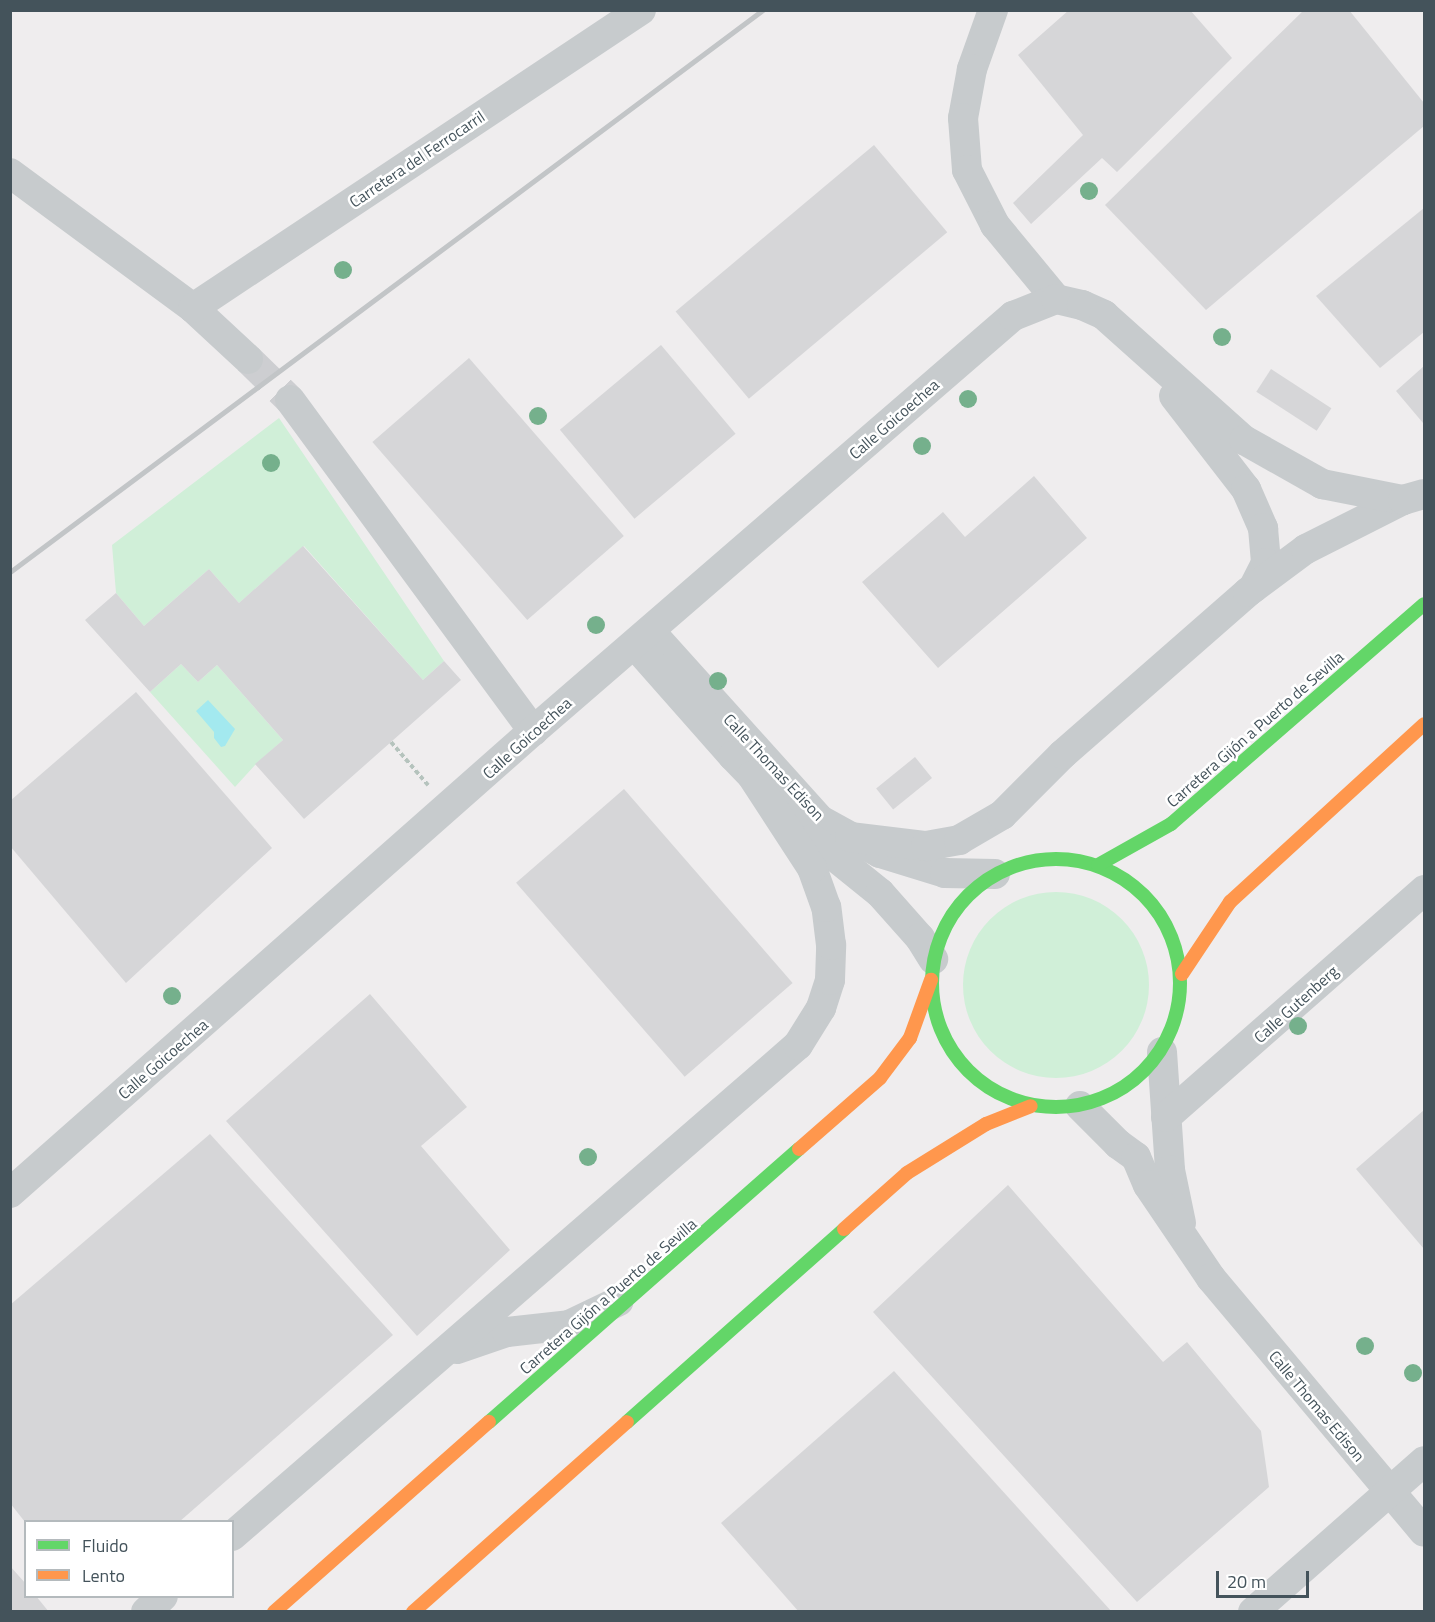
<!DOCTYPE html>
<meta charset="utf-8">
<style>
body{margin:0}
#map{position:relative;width:1435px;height:1622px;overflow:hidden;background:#efedee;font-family:"Titillium Web",sans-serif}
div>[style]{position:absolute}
.green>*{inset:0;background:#d0efd8}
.round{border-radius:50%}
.water>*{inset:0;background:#a3e9ef}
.building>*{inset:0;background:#d6d6d8;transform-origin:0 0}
.street-tunnel>*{height:30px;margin-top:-15px;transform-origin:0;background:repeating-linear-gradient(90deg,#cdced1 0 30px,transparent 0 45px)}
.path>*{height:4px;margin-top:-2px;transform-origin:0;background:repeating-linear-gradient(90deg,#b5c3bd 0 4.5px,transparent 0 7.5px)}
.street>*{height:30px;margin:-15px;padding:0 15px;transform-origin:15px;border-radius:15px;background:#c7cbcd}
.fast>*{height:14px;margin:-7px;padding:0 7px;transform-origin:7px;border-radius:7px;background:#63d668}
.fast>.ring{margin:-7px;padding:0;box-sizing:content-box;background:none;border:14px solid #63d668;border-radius:50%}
.slow>*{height:14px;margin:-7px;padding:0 7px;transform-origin:7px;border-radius:7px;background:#ff974d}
.rail>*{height:4.5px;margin:-2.25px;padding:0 2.25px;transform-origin:2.25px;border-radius:2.25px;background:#c2c5c7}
.trees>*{width:18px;height:18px;margin:-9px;border-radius:50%;background:#75b08c}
span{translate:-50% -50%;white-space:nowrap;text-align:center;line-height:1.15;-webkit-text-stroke:5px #fff;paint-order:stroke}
.street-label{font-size:16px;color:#44535b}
.frame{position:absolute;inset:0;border:12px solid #44535b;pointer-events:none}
.legend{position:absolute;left:24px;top:1520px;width:210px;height:78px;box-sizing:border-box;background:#fff;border:2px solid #b4babd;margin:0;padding:8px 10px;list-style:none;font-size:18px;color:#44535b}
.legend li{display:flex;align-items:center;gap:12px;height:30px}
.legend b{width:30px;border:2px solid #b4babd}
.scale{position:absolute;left:1216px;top:1571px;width:93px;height:27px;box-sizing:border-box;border:3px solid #44535b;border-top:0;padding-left:8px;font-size:18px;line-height:21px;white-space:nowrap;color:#44535b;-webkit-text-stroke:4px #fff;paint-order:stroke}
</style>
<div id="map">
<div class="green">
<div style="clip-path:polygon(279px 418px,444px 661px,423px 680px,304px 546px,239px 603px,209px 569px,144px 626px,116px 593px,112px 545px)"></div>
<div style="clip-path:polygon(181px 664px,198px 682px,217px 665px,283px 740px,256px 764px,235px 787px,150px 692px)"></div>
<div class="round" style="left:963px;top:892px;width:186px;height:186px"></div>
</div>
<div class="water">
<div style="clip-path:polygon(208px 700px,235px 729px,225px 746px,221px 747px,214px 738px,214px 732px,196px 711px)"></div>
</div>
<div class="building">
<div style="clip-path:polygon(1069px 10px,1190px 10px,1232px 58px,1117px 172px,1102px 158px,1031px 224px,1013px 203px,1083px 135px,1018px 55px)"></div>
<div style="clip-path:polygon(1304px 10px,1349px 10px,1424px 103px,1424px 126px,1206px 310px,1105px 205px)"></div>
<div style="left:874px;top:145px;width:114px;height:259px;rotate:50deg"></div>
<div style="clip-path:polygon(1424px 208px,1424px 332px,1380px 368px,1316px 296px)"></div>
<div style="left:661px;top:345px;width:116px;height:132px;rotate:50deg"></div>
<div style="left:469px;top:358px;width:236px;height:128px;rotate:49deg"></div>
<div style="clip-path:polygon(1424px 366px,1424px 422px,1423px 423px,1396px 391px)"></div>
<div style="left:1271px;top:369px;width:72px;height:27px;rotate:33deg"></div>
<div style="clip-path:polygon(1034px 476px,1087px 538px,938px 668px,862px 582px,943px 512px,965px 537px)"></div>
<div style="clip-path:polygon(303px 546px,423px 680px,444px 661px,461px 680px,304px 819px,255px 764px,283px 740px,217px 665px,198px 682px,181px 664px,150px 692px,85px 620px,116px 593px,144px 626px,209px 569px,239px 603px)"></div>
<div style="clip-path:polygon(136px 692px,272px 848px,126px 983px,10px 846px,10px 801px)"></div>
<div style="left:915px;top:757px;width:27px;height:50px;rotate:51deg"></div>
<div style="left:624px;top:789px;width:257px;height:143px;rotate:49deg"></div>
<div style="clip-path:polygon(370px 994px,467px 1107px,421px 1146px,510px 1250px,417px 1336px,226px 1121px)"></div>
<div style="clip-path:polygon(1424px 1110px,1424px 1249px,1356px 1169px)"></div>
<div style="clip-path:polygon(210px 1134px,393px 1335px,179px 1522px,25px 1522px,10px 1503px,10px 1305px)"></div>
<div style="clip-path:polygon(1008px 1185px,1163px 1362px,1187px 1342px,1261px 1431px,1269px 1487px,1137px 1602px,873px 1312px)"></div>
<div style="clip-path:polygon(894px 1371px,1112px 1612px,799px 1612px,721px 1523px)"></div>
<div style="clip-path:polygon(10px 1566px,26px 1584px,26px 1596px,36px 1596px,49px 1612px,10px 1612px)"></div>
</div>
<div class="street-tunnel">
<div style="left:248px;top:359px;width:59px;rotate:44.3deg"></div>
</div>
<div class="path">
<div style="left:391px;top:742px;width:57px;rotate:49.3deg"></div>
</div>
<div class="street">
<div style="left:993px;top:10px;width:63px;rotate:109.6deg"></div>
<div style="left:972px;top:69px;width:50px;rotate:100.4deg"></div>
<div style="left:963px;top:118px;width:52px;rotate:85.6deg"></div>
<div style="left:967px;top:170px;width:62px;rotate:63deg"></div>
<div style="left:995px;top:225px;width:96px;rotate:50.5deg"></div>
<div style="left:10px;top:173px;width:227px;rotate:36.4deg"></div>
<div style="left:193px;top:308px;width:75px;rotate:42.8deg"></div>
<div style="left:193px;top:308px;width:538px;rotate:-33.63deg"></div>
<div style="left:1174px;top:396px;width:118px;rotate:52.3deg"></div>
<div style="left:1246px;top:489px;width:43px;rotate:66.4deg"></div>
<div style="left:1263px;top:528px;width:35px;rotate:85deg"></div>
<div style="left:1266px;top:563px;width:28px;rotate:117deg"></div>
<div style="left:290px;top:400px;width:411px;rotate:53.7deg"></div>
<div style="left:650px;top:631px;width:254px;rotate:48deg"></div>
<div style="left:820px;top:820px;width:68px;rotate:28.8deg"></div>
<div style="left:880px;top:853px;width:68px;rotate:17.1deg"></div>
<div style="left:945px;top:873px;width:50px;rotate:1.1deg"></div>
<div style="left:643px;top:654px;width:136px;rotate:48.6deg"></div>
<div style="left:733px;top:756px;width:115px;rotate:46.1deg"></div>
<div style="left:813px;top:839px;width:86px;rotate:38.9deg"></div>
<div style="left:880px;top:893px;width:60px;rotate:48.4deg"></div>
<div style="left:920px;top:938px;width:25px;rotate:58deg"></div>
<div style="left:850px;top:837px;width:77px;rotate:6.8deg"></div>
<div style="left:926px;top:846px;width:34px;rotate:-10deg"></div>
<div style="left:959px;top:840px;width:50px;rotate:-30.2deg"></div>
<div style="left:1002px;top:815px;width:86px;rotate:-45deg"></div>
<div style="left:1063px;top:754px;width:246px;rotate:-41.2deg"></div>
<div style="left:1248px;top:592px;width:72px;rotate:-36.6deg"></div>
<div style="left:1306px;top:549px;width:109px;rotate:-26.8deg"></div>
<div style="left:1162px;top:1052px;width:118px;rotate:86.1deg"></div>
<div style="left:1170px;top:1170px;width:54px;rotate:78.3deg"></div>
<div style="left:1080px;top:1106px;width:54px;rotate:45deg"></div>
<div style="left:1118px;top:1144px;width:22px;rotate:36deg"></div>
<div style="left:1136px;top:1157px;width:30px;rotate:67deg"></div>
<div style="left:1148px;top:1185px;width:112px;rotate:55.9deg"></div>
<div style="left:1211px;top:1278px;width:331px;rotate:50deg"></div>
<div style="left:1166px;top:1117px;width:344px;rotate:-41.3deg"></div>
<div style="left:10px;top:1193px;width:698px;rotate:-41.46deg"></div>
<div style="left:533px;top:731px;width:635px;rotate:-40.85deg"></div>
<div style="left:1013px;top:316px;width:46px;rotate:-21.6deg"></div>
<div style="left:1056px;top:299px;width:27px;rotate:13deg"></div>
<div style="left:1082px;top:305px;width:24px;rotate:24deg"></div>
<div style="left:1104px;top:315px;width:188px;rotate:41.8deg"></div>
<div style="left:1244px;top:440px;width:90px;rotate:29.4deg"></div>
<div style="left:1322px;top:484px;width:83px;rotate:11.2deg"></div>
<div style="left:1403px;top:500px;width:22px;rotate:-16deg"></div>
<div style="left:457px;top:1349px;width:53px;rotate:-18.8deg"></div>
<div style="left:507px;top:1332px;width:62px;rotate:-6.4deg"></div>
<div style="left:569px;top:1325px;width:55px;rotate:-25.6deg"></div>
<div style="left:232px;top:1536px;width:749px;rotate:-40.94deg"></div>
<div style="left:798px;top:1045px;width:44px;rotate:-58.1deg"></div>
<div style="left:821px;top:1008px;width:29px;rotate:-72deg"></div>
<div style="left:830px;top:980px;width:35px;rotate:-88deg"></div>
<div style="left:831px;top:945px;width:38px;rotate:-97deg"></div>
<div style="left:826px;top:907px;width:41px;rotate:-109.7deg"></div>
<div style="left:812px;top:868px;width:110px;rotate:-123.1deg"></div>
<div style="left:146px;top:1612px;width:23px;rotate:-43deg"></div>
<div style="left:1253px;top:1612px;width:228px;rotate:-41.4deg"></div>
</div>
<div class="fast">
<div class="ring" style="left:932px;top:859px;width:234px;height:234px"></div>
<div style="left:1098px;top:865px;width:84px;rotate:-29.3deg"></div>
<div style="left:1171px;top:824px;width:335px;rotate:-41deg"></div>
<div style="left:489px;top:1422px;width:413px;rotate:-41.4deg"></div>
<div style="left:627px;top:1422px;width:290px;rotate:-41.6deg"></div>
</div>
<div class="slow">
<div style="left:1182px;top:974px;width:87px;rotate:-56.3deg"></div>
<div style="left:1230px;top:902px;width:263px;rotate:-42.5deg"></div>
<div style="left:799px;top:1149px;width:108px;rotate:-41.2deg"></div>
<div style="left:880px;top:1078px;width:50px;rotate:-53.1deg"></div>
<div style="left:910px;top:1038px;width:62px;rotate:-70.1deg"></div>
<div style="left:844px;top:1229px;width:84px;rotate:-41.6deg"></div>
<div style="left:907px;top:1173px;width:93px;rotate:-31.8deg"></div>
<div style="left:986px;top:1124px;width:48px;rotate:-21.8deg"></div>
<div style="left:274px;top:1612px;width:287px;rotate:-41.5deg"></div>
<div style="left:413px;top:1612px;width:286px;rotate:-41.6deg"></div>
</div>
<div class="rail">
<div style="left:10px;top:572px;width:940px;rotate:-36.74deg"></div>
</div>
<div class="trees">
<div style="left:1089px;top:191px"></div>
<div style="left:343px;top:270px"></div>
<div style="left:1222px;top:337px"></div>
<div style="left:968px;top:399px"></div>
<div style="left:538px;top:416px"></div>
<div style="left:922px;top:446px"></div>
<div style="left:271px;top:463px"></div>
<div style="left:596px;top:625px"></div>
<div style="left:718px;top:681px"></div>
<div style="left:172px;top:996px"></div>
<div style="left:1298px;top:1026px"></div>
<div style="left:588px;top:1157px"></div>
<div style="left:1365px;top:1346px"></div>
<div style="left:1413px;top:1373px"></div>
</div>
<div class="street-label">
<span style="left:417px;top:159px;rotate:-34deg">Carretera del Ferrocarril</span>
<span style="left:894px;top:419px;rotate:-41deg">Calle Goicoechea</span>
<span style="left:1255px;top:729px;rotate:-41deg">Carretera Gijón a Puerto de Sevilla</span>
<span style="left:527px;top:738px;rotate:-42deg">Calle Goicoechea</span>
<span style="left:774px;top:767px;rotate:47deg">Calle Thomas Edison</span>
<span style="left:1296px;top:1004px;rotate:-42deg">Calle Gutenberg</span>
<span style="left:163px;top:1059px;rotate:-41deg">Calle Goicoechea</span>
<span style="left:608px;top:1296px;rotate:-41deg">Carretera Gijón a Puerto de Sevilla</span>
<span style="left:1317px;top:1406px;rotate:50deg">Calle Thomas Edison</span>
</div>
<div class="frame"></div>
<ul class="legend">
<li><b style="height:8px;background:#63d668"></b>Fluido</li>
<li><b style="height:8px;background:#ff974d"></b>Lento</li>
</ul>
<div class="scale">20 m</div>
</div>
